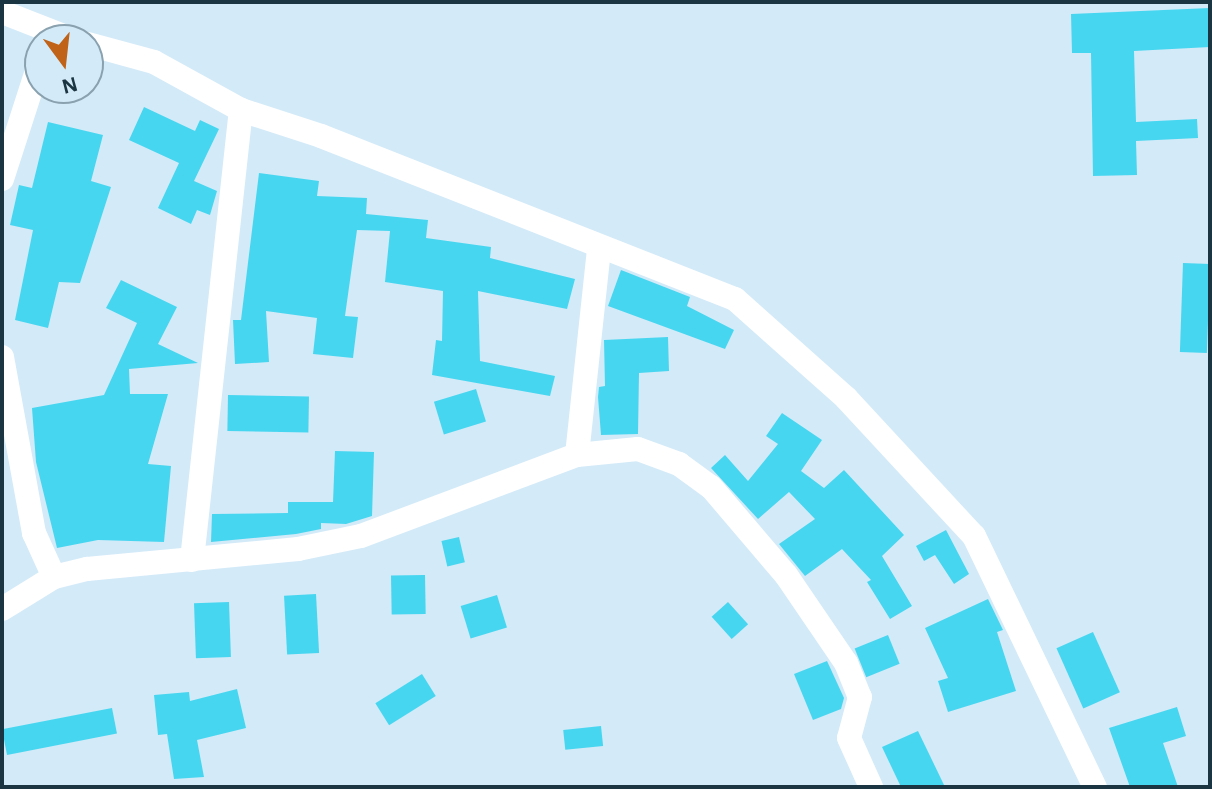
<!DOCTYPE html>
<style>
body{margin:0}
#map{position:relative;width:1212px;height:789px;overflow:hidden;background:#d3eaf8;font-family:"Alegreya Sans",sans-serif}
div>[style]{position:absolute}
.building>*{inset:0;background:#47d6f0;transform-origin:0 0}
.minor>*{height:24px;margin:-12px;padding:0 12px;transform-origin:12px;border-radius:12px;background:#fff}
span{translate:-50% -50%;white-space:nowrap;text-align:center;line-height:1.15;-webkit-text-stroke:7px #d3eaf8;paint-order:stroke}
.frame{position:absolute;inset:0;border:4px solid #1c3542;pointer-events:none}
.north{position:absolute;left:24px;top:24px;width:80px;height:80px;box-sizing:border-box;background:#d3eaf8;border:2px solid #8aa2af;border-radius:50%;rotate:165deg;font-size:22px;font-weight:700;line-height:32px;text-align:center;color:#1c3542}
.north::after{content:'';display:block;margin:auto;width:28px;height:36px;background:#c06218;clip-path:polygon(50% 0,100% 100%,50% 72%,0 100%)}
</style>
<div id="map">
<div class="building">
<div style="clip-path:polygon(1210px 8px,1210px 47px,1134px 51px,1136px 122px,1197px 119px,1198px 138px,1136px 141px,1137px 175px,1093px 176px,1091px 53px,1072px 53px,1071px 14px)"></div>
<div style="clip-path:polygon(144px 107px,195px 131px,200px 120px,219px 129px,194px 181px,217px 191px,210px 215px,197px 210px,191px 224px,158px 208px,179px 163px,129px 140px)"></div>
<div style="clip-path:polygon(48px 122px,103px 135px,91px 181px,111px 187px,80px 283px,59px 282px,48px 328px,15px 320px,33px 230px,10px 225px,19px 185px,32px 188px)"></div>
<div style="clip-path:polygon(259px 173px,319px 181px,317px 196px,367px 198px,366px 214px,428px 220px,426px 238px,491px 247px,490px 258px,575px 279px,567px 309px,478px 291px,480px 361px,555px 376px,550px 396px,432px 375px,436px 340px,442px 341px,443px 291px,385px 282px,390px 231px,357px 230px,345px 316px,358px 317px,353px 358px,313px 354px,317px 318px,266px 311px,269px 362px,235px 364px,233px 320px,241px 320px)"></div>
<div style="left:1183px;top:263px;width:27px;height:89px;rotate:2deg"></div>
<div style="clip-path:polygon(621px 270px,690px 297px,687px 306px,734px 330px,725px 349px,608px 306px)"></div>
<div style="clip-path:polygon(121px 280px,177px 307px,158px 344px,198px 363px,129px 369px,130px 394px,168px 394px,148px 464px,171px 466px,164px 542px,98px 540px,57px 548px,36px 462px,32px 408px,104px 395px,137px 323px,106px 308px)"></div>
<div style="clip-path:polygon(668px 337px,669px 371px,639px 373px,638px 434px,601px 435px,598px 397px,599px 387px,605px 386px,604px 340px)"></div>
<div style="left:476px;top:389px;width:34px;height:44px;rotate:73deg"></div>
<div style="left:228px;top:395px;width:81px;height:36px;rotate:1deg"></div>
<div style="clip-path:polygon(782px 413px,822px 440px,801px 471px,824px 488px,844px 470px,904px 535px,882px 556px,912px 606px,890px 619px,867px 582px,871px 580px,842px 549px,805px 576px,779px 544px,815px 519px,789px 492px,758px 519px,711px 468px,725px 455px,748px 481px,778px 444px,766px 436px)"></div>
<div style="clip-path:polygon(335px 451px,374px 452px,372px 516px,346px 524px,321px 523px,321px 529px,296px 534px,211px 542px,212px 514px,288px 513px,288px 502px,333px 502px)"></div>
<div style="clip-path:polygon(946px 530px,969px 574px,954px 584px,935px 555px,924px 561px,916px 546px)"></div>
<div style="left:459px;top:537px;width:26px;height:18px;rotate:77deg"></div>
<div style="left:425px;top:575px;width:39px;height:34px;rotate:89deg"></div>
<div style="left:316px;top:594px;width:59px;height:32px;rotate:87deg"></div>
<div style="left:497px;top:595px;width:34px;height:38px;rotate:73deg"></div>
<div style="clip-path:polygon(988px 599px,1003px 630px,997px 632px,1016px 691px,948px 712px,938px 681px,948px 678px,925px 628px)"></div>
<div style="left:229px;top:602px;width:55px;height:35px;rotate:88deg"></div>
<div style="left:728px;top:602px;width:30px;height:22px;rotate:48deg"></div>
<div style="left:1093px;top:632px;width:66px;height:40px;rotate:66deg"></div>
<div style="left:888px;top:635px;width:31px;height:36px;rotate:68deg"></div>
<div style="clip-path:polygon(827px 661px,844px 698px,841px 709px,813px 720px,794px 674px)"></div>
<div style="left:422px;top:674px;width:26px;height:55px;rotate:58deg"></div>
<div style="clip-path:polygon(237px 689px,246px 728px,197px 740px,204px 777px,174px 779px,167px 734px,158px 735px,154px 695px,189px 692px,190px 701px)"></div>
<div style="clip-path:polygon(1177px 707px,1186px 736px,1163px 743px,1178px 787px,1130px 787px,1109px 728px)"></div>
<div style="left:112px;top:708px;width:26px;height:112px;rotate:79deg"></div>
<div style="left:601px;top:726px;width:20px;height:38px;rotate:84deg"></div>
<div style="clip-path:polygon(918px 731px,945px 787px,901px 787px,882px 747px)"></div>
</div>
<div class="minor">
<div style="left:2px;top:12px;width:77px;rotate:21.3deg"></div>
<div style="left:88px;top:44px;width:68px;rotate:15.3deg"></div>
<div style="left:154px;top:62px;width:99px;rotate:28.9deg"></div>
<div style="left:241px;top:110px;width:84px;rotate:18deg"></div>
<div style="left:321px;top:136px;width:445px;rotate:21.5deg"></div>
<div style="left:735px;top:299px;width:149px;rotate:41.7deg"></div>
<div style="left:846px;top:398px;width:188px;rotate:47.2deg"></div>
<div style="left:974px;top:536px;width:279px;rotate:64.3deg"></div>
<div style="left:2px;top:179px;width:124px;rotate:-72.1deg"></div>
<div style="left:2px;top:357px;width:179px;rotate:79.7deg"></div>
<div style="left:34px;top:533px;width:48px;rotate:65.6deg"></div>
<div style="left:577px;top:455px;width:208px;rotate:-83.9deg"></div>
<div style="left:192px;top:560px;width:453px;rotate:-83.8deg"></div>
<div style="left:2px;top:609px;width:61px;rotate:-31.6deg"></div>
<div style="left:54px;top:577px;width:34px;rotate:-14deg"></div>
<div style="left:87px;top:569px;width:212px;rotate:-5.4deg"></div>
<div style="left:298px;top:549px;width:64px;rotate:-11.7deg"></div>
<div style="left:361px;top:536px;width:231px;rotate:-20.6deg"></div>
<div style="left:577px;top:455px;width:61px;rotate:-5.6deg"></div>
<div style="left:638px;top:449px;width:44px;rotate:20.1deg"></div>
<div style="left:679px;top:464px;width:39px;rotate:36deg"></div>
<div style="left:711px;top:487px;width:116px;rotate:49.6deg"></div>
<div style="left:786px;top:575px;width:107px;rotate:55.7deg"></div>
<div style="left:846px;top:663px;width:37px;rotate:68deg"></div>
<div style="left:860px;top:697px;width:42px;rotate:105deg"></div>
<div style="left:849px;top:738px;width:54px;rotate:65.8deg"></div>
</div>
<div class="frame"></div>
<div class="north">N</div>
</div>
